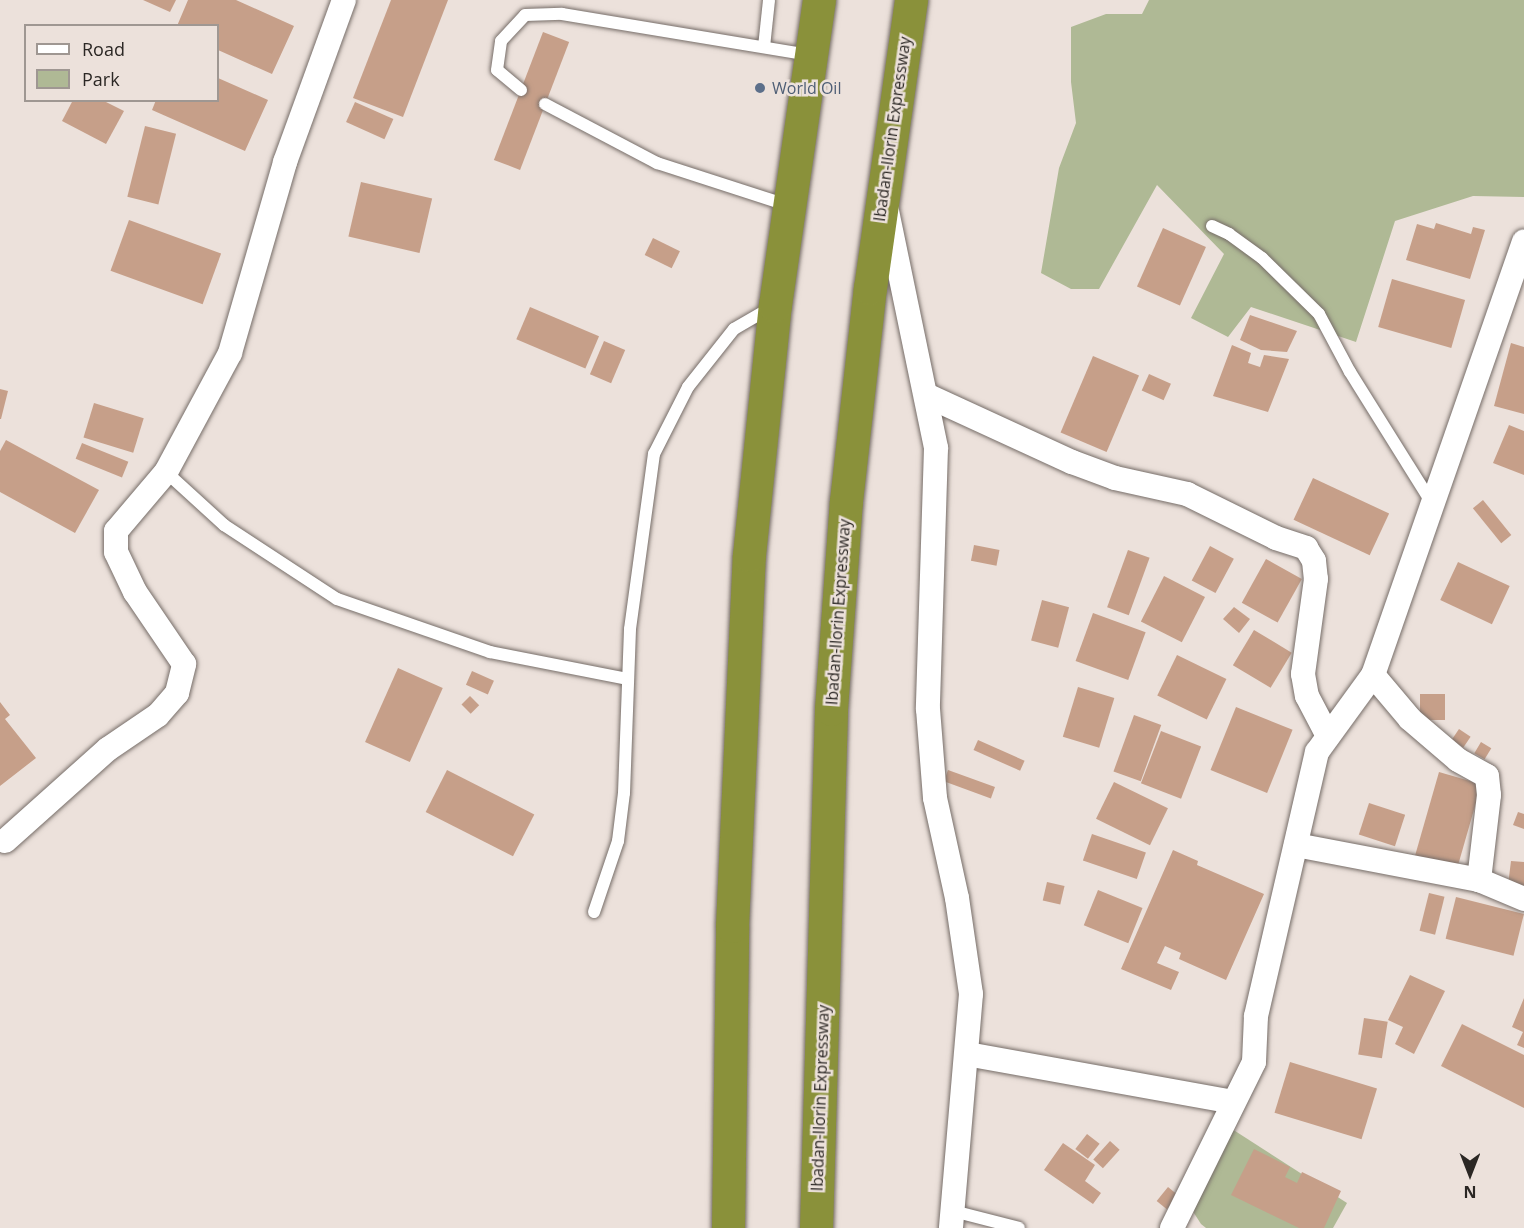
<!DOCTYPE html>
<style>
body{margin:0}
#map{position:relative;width:1524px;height:1228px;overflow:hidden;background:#ece1db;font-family:"Open Sans",sans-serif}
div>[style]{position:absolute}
.green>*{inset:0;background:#afb995}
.building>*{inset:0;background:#c69f89;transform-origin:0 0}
.roads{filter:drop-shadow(0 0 2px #766d68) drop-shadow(0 0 2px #766d68)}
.lane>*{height:12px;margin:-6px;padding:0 6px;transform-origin:6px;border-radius:6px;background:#fff}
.street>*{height:24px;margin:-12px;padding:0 12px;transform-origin:12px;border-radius:12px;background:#fff}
.highway>*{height:33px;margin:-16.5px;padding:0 16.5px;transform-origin:16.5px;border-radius:16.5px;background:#8a913a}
.dots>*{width:16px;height:16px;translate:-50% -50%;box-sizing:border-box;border:3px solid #ece1db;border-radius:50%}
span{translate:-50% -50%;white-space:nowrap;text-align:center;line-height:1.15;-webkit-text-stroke:5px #ece1db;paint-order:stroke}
.service-label{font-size:16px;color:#4e5e75}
.left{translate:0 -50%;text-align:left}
.street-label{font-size:16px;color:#2b2724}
.legend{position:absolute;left:24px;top:24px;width:195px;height:78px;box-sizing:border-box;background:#ece1db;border:2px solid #9f9792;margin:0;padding:8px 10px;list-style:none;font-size:18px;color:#2b2724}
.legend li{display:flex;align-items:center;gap:12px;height:30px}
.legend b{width:30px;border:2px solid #9f9792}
.north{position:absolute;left:1440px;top:1144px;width:60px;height:60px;-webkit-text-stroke:4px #ece1db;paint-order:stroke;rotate:180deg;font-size:16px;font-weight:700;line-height:24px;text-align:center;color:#2b2724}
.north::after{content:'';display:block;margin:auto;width:21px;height:27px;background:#2b2724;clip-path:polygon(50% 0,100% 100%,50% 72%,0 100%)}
</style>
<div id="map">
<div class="green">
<div style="clip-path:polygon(1149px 0,1524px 0,1524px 197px,1473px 196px,1395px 221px,1356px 342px,1251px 307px,1228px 337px,1191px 318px,1224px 254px,1157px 185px,1099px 289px,1071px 289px,1041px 273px,1059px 168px,1076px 123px,1071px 82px,1071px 27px,1106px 14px,1142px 14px)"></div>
<div style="clip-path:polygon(1232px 1129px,1347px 1203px,1333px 1228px,1206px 1228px,1201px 1224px,1192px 1210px)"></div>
</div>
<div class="building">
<div style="clip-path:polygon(143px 0,176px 0,170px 12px)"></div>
<div style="clip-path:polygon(188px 0,236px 0,294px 26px,272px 74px,218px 50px,218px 26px,177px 26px)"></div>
<div style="clip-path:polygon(391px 0,448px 0,403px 117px,353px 98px)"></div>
<div style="left:543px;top:32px;width:28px;height:137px;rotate:21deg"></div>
<div style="clip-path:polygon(218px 78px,268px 100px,245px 151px,152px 110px,156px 100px,218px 100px)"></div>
<div style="clip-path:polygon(73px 100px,102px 100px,124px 111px,106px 144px,62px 121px)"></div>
<div style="left:355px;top:102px;width:42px;height:22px;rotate:24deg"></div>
<div style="left:145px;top:126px;width:32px;height:73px;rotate:14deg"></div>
<div style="left:361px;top:182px;width:73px;height:56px;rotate:13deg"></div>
<div style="left:129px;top:220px;width:98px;height:54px;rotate:20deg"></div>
<div style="clip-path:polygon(1436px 223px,1471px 234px,1473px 227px,1485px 230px,1470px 279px,1406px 260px,1417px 224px,1434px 229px)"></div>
<div style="left:1163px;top:228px;width:47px;height:64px;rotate:24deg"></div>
<div style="left:653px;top:238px;width:30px;height:19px;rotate:26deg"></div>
<div style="left:1392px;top:279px;width:76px;height:50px;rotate:16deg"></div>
<div style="left:530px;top:307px;width:75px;height:35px;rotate:23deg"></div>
<div style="clip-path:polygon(1250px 315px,1297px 331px,1287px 352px,1261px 350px,1240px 340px)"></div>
<div style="left:604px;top:341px;width:23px;height:36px;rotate:23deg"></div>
<div style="clip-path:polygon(1511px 343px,1524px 347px,1524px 414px,1494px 406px)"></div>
<div style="clip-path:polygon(1232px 345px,1251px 353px,1248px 363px,1260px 367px,1264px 355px,1289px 359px,1268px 412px,1213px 396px)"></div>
<div style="left:1093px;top:356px;width:50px;height:83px;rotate:23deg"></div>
<div style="left:1149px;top:374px;width:24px;height:18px;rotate:24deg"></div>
<div style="clip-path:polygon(0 389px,8px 391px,1px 419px,0 419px)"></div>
<div style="left:94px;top:403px;width:52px;height:36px;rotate:17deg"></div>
<div style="clip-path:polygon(1509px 425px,1524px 431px,1524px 475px,1493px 463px)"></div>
<div style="clip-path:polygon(6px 440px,99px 490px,75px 533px,0 492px,0 451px)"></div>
<div style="left:82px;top:443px;width:50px;height:17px;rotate:22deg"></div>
<div style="left:1313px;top:478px;width:84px;height:46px;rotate:25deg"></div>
<div style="left:1483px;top:500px;width:45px;height:13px;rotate:51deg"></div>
<div style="left:974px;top:545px;width:26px;height:16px;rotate:11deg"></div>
<div style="left:1210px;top:546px;width:27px;height:39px;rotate:28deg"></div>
<div style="left:1128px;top:550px;width:23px;height:61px;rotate:20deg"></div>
<div style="left:1266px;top:559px;width:41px;height:50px;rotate:29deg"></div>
<div style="left:1458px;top:562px;width:57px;height:42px;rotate:25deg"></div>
<div style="left:1164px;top:576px;width:46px;height:51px;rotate:27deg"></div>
<div style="left:1042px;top:600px;width:28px;height:42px;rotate:15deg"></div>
<div style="clip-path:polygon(1234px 607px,1250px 619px,1239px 633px,1223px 619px)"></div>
<div style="left:1093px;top:613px;width:56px;height:51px;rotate:20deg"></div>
<div style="left:1254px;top:630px;width:44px;height:41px;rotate:31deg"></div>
<div style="left:1177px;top:655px;width:55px;height:45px;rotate:26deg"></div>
<div style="left:398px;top:668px;width:49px;height:81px;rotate:24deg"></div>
<div style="left:472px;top:671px;width:24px;height:15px;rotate:24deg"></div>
<div style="left:1078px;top:687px;width:38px;height:52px;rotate:17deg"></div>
<div style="left:1420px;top:694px;width:25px;height:26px"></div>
<div style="left:470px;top:696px;width:13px;height:12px;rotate:45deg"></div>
<div style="clip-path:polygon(0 702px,10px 715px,5px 719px,36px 758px,0 786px)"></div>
<div style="left:1236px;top:707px;width:61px;height:68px;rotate:22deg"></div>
<div style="left:1134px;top:715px;width:29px;height:60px;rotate:20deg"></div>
<div style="left:1459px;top:729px;width:14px;height:13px;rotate:34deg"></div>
<div style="left:1161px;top:731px;width:43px;height:56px;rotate:21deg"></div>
<div style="left:978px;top:740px;width:51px;height:11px;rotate:24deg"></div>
<div style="left:1481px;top:742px;width:12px;height:13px;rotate:31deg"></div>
<div style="left:447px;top:770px;width:98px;height:47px;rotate:27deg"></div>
<div style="left:948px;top:770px;width:50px;height:12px;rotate:20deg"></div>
<div style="left:1439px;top:772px;width:44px;height:87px;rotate:16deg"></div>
<div style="left:1114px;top:782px;width:60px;height:41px;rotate:26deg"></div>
<div style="left:1369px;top:803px;width:38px;height:33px;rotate:18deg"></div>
<div style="clip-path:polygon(1518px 812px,1524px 814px,1524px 829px,1513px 825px)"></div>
<div style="left:1092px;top:834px;width:57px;height:28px;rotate:19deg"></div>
<div style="clip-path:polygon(1173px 850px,1198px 861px,1197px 865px,1264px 894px,1226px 980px,1179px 959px,1181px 953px,1165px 946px,1157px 963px,1179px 972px,1171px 990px,1121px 969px)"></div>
<div style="clip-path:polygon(1511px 861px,1524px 862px,1524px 887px,1508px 885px)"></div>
<div style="left:1047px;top:882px;width:18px;height:19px;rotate:13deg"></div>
<div style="left:1098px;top:890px;width:48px;height:38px;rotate:22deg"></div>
<div style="left:1429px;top:893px;width:16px;height:39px;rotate:14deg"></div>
<div style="left:1456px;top:897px;width:70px;height:43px;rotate:14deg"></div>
<div style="clip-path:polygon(1410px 975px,1445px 991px,1414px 1054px,1395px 1044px,1403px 1027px,1388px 1020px)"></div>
<div style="clip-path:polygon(1524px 998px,1524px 1048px,1517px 1045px,1523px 1032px,1512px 1027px)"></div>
<div style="left:1364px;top:1018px;width:24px;height:37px;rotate:9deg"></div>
<div style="clip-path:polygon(1462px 1024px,1524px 1055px,1524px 1108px,1441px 1066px)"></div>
<div style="left:1290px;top:1062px;width:91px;height:53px;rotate:17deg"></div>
<div style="left:1087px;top:1134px;width:16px;height:19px;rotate:38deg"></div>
<div style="left:1110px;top:1141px;width:13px;height:25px;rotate:42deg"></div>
<div style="clip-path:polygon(1063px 1143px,1095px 1165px,1085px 1181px,1101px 1193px,1093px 1204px,1044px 1170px)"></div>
<div style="clip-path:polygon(1254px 1149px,1290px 1167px,1285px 1177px,1297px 1183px,1302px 1172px,1341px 1191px,1324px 1228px,1299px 1228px,1231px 1195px)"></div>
<div style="left:1168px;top:1187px;width:13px;height:18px;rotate:39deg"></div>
</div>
<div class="roads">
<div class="lane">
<div style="left:764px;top:47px;width:47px;rotate:-83.9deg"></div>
<div style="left:521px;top:90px;width:31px;rotate:-140deg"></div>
<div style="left:497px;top:70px;width:29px;rotate:-82deg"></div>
<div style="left:501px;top:41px;width:35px;rotate:-47deg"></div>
<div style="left:525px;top:15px;width:37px;rotate:-2deg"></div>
<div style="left:562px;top:14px;width:250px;rotate:9.4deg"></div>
<div style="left:545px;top:104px;width:127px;rotate:27.8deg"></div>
<div style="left:657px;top:163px;width:137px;rotate:17.9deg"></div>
<div style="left:1212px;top:226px;width:19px;rotate:25deg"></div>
<div style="left:1229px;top:234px;width:41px;rotate:36deg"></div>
<div style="left:1262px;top:258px;width:80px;rotate:44.5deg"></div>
<div style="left:1319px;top:314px;width:66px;rotate:61.9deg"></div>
<div style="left:1350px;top:372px;width:155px;rotate:58deg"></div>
<div style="left:166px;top:472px;width:79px;rotate:42.4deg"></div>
<div style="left:224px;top:525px;width:135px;rotate:33.2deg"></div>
<div style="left:337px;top:599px;width:162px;rotate:19.1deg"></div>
<div style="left:490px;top:652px;width:140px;rotate:11.1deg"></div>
<div style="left:594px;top:912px;width:75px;rotate:-71.3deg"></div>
<div style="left:618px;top:841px;width:48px;rotate:-82.9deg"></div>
<div style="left:624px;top:793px;width:164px;rotate:-87.9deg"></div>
<div style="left:630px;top:629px;width:177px;rotate:-82.2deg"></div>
<div style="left:654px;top:454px;width:75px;rotate:-63.1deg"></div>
<div style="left:688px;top:387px;width:74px;rotate:-51.6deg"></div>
<div style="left:734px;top:329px;width:44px;rotate:-30.1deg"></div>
<div style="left:953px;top:1211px;width:68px;rotate:14.4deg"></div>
</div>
<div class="street">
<div style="left:887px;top:211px;width:242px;rotate:78.3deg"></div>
<div style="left:936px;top:448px;width:261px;rotate:91.8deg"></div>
<div style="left:928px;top:709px;width:89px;rotate:85.5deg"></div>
<div style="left:935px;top:798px;width:102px;rotate:77.6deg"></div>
<div style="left:957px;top:898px;width:97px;rotate:81.7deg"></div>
<div style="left:971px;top:994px;width:235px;rotate:94.9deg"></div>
<div style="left:926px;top:395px;width:161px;rotate:24.7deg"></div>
<div style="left:1072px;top:462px;width:46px;rotate:20.4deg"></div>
<div style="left:1115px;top:478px;width:74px;rotate:12.5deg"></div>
<div style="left:1187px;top:494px;width:99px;rotate:26.3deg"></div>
<div style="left:1276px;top:538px;width:32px;rotate:18deg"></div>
<div style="left:1306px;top:548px;width:15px;rotate:58deg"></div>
<div style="left:1314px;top:561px;width:18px;rotate:84deg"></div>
<div style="left:1316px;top:579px;width:96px;rotate:97.8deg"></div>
<div style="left:1303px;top:674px;width:22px;rotate:80deg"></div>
<div style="left:1307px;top:696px;width:45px;rotate:62.3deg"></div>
<div style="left:1373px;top:675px;width:57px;rotate:49.9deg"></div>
<div style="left:1410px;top:719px;width:63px;rotate:40.5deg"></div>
<div style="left:1458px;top:760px;width:33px;rotate:29deg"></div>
<div style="left:1487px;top:776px;width:19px;rotate:84deg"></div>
<div style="left:1489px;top:795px;width:86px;rotate:96.7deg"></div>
<div style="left:1479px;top:880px;width:49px;rotate:22.9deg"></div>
<div style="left:5px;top:841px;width:138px;rotate:-41.8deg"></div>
<div style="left:108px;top:749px;width:60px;rotate:-34.2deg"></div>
<div style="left:158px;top:715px;width:29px;rotate:-49deg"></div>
<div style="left:177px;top:693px;width:30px;rotate:-76deg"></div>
<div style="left:184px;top:664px;width:87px;rotate:-124.2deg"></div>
<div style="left:135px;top:592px;width:44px;rotate:-115.4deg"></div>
<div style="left:116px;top:552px;width:21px;rotate:-90deg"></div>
<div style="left:116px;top:531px;width:77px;rotate:-49.7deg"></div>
<div style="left:166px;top:472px;width:135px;rotate:-61.7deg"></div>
<div style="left:230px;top:353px;width:199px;rotate:-73.9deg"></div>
<div style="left:285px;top:162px;width:172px;rotate:-70deg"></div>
<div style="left:1296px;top:845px;width:186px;rotate:10.8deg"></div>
<div style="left:967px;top:1054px;width:270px;rotate:10.2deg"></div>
<div style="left:1172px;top:1228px;width:185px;rotate:-63.7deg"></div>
<div style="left:1254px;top:1062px;width:46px;rotate:-87.5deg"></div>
<div style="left:1256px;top:1016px;width:271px;rotate:-77deg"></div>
<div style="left:1317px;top:752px;width:95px;rotate:-54deg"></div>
<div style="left:1373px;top:675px;width:459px;rotate:-70.8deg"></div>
</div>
<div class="highway">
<div style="left:728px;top:1228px;width:302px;rotate:-89.2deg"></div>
<div style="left:732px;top:926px;width:371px;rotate:-87.4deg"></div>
<div style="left:749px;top:555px;width:251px;rotate:-84.1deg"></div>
<div style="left:775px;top:305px;width:308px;rotate:-81.8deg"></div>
<div style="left:816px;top:1228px;width:519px;rotate:-88.34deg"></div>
<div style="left:831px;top:709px;width:209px;rotate:-85.9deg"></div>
<div style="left:846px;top:501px;width:214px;rotate:-83.6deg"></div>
<div style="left:870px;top:288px;width:291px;rotate:-81.9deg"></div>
</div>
</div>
<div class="dots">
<div style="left:760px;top:88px;background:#5c6f8a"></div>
</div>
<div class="service-label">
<span class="left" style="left:772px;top:88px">World Oil</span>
</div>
<div class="street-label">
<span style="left:892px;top:129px;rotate:-82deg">Ibadan-Ilorin Expressway</span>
<span style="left:838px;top:612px;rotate:-86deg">Ibadan-Ilorin Expressway</span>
<span style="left:820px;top:1098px;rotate:-88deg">Ibadan-Ilorin Expressway</span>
</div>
<ul class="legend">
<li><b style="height:8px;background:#fff"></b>Road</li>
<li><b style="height:16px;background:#afb995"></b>Park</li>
</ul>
<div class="north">N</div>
</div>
